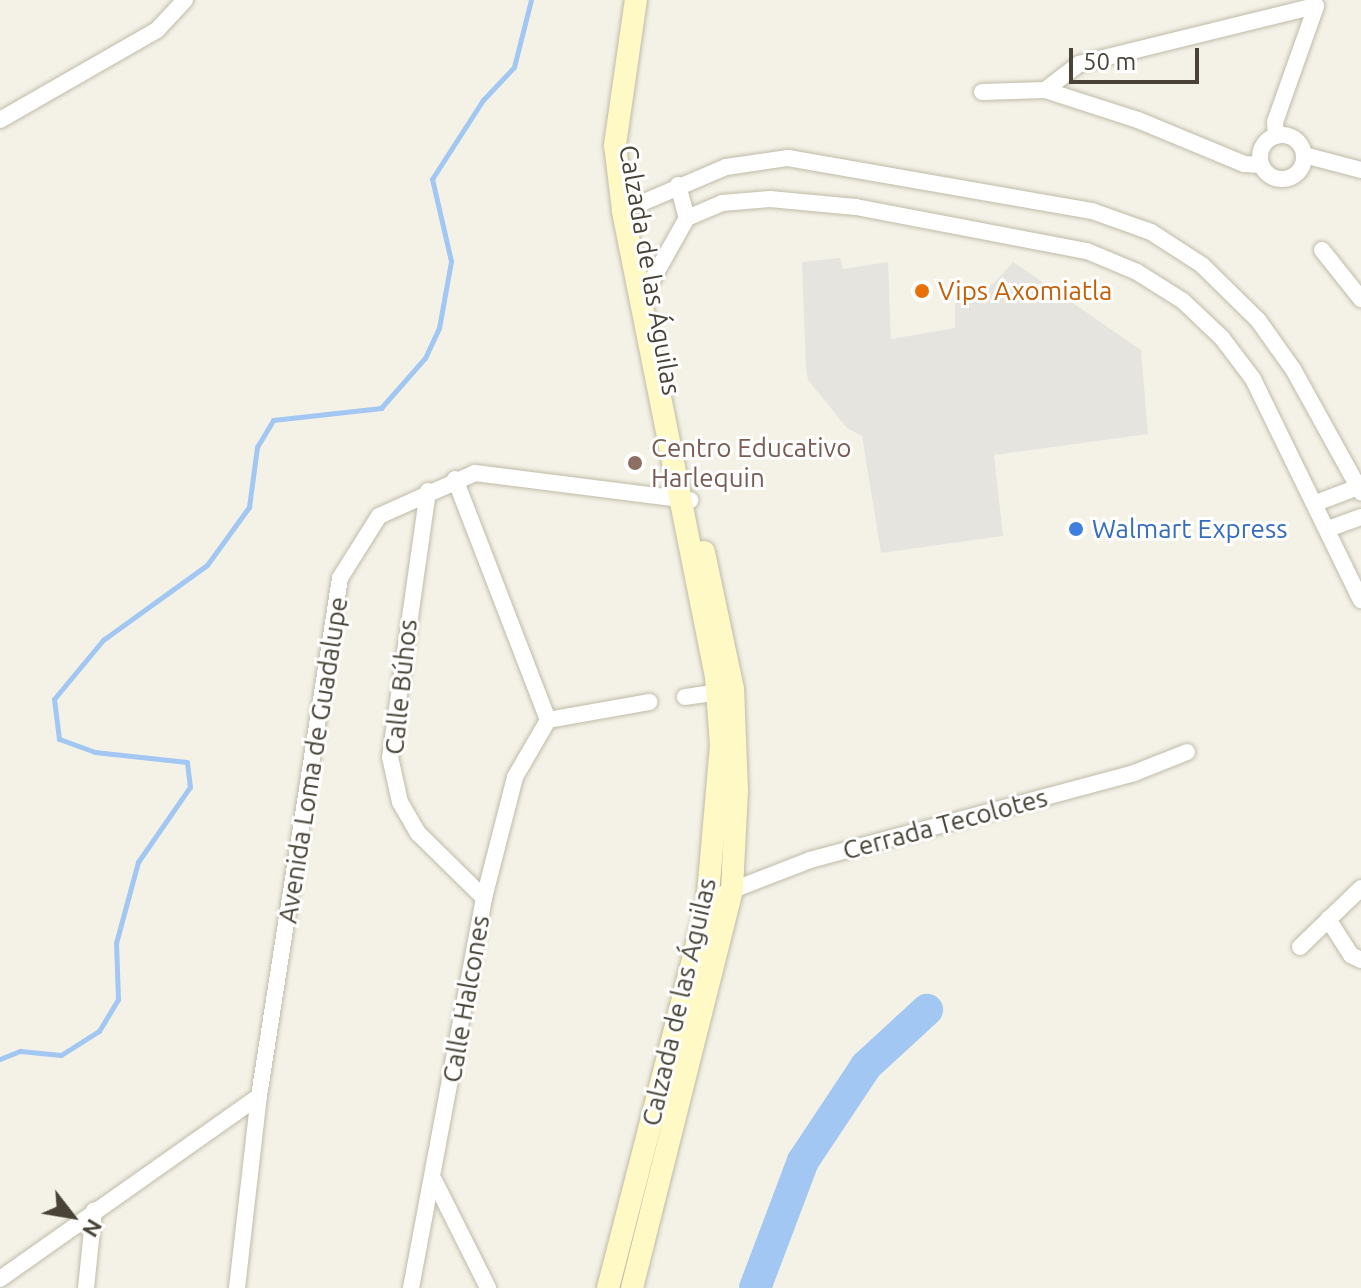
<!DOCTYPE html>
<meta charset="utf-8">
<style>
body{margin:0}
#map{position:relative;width:1361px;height:1288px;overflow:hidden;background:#f4f2e7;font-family:Ubuntu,sans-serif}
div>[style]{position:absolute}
.parking>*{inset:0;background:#e5e4df}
.stream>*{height:5px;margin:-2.5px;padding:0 2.5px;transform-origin:2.5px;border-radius:2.5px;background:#a2c7f3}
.river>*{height:32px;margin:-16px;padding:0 16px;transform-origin:16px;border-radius:16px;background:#a2c7f3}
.roads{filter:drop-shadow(0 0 2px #c0bba9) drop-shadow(0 0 2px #c0bba9)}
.street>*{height:16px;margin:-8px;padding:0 8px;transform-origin:8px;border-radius:8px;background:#fff}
.street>.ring{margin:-8px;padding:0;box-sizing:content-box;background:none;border:16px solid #fff;border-radius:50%}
.secondary>*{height:22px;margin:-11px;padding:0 11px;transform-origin:11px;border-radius:11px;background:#fff9c6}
.dots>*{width:22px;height:22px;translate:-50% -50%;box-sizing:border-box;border:4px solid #fff;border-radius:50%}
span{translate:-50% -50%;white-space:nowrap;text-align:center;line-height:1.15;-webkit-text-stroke:6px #fff;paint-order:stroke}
.street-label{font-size:26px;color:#484336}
.food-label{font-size:26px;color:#c56008}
.left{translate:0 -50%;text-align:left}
.education-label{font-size:26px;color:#785e54}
.shop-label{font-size:26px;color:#366cbe}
.north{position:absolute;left:32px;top:1176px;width:80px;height:80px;-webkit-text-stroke:6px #fff;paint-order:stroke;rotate:121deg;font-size:22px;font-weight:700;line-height:32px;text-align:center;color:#484336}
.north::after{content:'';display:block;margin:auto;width:28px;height:36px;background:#484336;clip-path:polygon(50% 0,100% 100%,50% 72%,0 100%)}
.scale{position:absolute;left:1069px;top:48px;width:130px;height:36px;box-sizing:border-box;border:4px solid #484336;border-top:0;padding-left:10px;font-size:24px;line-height:28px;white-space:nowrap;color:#484336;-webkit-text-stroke:6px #fff;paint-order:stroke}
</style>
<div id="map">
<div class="parking">
<div style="clip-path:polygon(840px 258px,843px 269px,888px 262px,891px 339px,955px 328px,955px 292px,993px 284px,1013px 262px,1141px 350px,1148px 434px,994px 455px,1003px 536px,881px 553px,862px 436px,847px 428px,808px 380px,806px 369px,802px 262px)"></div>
</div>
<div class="stream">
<div style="left:0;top:1059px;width:22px;rotate:-22deg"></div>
<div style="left:20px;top:1051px;width:41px;rotate:5.6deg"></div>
<div style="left:61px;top:1055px;width:45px;rotate:-32.3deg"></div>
<div style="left:99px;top:1031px;width:37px;rotate:-59deg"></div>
<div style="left:118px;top:999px;width:56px;rotate:-92deg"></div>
<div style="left:116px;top:943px;width:84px;rotate:-74.8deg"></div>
<div style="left:138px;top:862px;width:91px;rotate:-55.3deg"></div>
<div style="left:190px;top:787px;width:25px;rotate:-97deg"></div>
<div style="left:187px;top:762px;width:93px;rotate:-173.8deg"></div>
<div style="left:95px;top:752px;width:38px;rotate:-160deg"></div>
<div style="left:59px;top:739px;width:40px;rotate:-97.1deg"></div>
<div style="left:54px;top:699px;width:77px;rotate:-50.3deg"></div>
<div style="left:103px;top:640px;width:128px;rotate:-35.8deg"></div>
<div style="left:207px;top:565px;width:72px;rotate:-54.1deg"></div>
<div style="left:249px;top:507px;width:61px;rotate:-82.4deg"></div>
<div style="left:257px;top:447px;width:31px;rotate:-59deg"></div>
<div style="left:273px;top:420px;width:109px;rotate:-6.3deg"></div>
<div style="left:381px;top:408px;width:67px;rotate:-48.7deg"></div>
<div style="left:425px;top:358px;width:33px;rotate:-65deg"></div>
<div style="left:439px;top:328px;width:68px;rotate:-79.8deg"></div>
<div style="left:451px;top:261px;width:84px;rotate:-103deg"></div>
<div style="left:432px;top:179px;width:94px;rotate:-57.2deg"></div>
<div style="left:483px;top:100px;width:45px;rotate:-46.8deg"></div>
<div style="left:514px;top:67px;width:69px;rotate:-75.8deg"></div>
</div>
<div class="river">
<div style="left:755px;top:1288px;width:136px;rotate:-69.3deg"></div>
<div style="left:803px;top:1161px;width:114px;rotate:-56.4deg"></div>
<div style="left:866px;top:1066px;width:83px;rotate:-42.6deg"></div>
</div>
<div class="roads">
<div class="street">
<div style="left:1045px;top:90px;width:43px;rotate:-37.4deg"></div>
<div style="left:1079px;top:64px;width:244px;rotate:-13.8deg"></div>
<div style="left:982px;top:92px;width:63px;rotate:-1.8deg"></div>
<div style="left:1045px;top:90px;width:98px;rotate:17.9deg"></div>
<div style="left:1138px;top:120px;width:115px;rotate:22.5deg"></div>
<div style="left:1244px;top:164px;width:17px;rotate:3deg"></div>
<div style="left:0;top:120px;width:181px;rotate:-29.8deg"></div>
<div style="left:157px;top:30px;width:41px;rotate:-47deg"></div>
<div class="ring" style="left:1260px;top:135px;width:28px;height:28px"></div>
<div style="left:1276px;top:136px;width:14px;rotate:-94deg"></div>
<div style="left:1275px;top:122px;width:123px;rotate:-70.5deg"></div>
<div style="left:1304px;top:155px;width:59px;rotate:14.7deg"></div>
<div style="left:678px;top:185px;width:34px;rotate:75deg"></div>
<div style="left:637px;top:205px;width:97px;rotate:-23.1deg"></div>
<div style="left:726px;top:167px;width:63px;rotate:-8.3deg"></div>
<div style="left:788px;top:158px;width:309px;rotate:9.9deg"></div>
<div style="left:1092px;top:211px;width:63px;rotate:19.6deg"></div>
<div style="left:1151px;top:232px;width:61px;rotate:32.9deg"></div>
<div style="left:1202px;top:265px;width:78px;rotate:44.5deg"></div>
<div style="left:1258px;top:320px;width:60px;rotate:54.5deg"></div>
<div style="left:1293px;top:369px;width:141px;rotate:61.1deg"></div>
<div style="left:1322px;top:250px;width:63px;rotate:51.5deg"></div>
<div style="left:652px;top:280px;width:71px;rotate:-60.6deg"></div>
<div style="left:687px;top:218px;width:38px;rotate:-23deg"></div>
<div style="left:722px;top:203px;width:48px;rotate:-4.8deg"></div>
<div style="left:770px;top:199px;width:86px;rotate:5.3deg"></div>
<div style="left:856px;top:207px;width:235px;rotate:10.8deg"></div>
<div style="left:1087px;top:251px;width:54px;rotate:22.8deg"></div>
<div style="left:1137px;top:272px;width:54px;rotate:32.2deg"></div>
<div style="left:1183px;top:301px;width:54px;rotate:43.5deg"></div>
<div style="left:1222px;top:338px;width:51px;rotate:52.9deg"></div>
<div style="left:1253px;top:379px;width:246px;rotate:64deg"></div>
<div style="left:455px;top:479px;width:258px;rotate:68.9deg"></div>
<div style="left:428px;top:491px;width:269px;rotate:98.1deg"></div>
<div style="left:390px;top:757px;width:46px;rotate:77.5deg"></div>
<div style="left:400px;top:802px;width:36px;rotate:60deg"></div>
<div style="left:418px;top:833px;width:93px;rotate:44.6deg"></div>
<div style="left:1316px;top:503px;width:48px;rotate:-20.7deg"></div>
<div style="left:1328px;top:529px;width:35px;rotate:-20deg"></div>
<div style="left:685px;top:697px;width:42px;rotate:-8.1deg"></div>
<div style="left:725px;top:893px;width:91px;rotate:-21.2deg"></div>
<div style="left:810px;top:860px;width:335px;rotate:-15deg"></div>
<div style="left:1134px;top:773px;width:57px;rotate:-21.6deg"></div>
<div style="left:1328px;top:919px;width:43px;rotate:57.4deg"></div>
<div style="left:1351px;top:955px;width:11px;rotate:27deg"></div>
<div style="left:1300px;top:947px;width:85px;rotate:-44deg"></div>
<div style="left:434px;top:1180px;width:121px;rotate:63.4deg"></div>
<div style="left:0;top:1279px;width:317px;rotate:-35.2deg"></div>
<div style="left:86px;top:1288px;width:78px;rotate:-84.1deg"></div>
<div style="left:237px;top:1288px;width:193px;rotate:-83.5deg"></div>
<div style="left:259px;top:1096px;width:524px;rotate:-81.11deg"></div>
<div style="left:340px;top:578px;width:73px;rotate:-57.8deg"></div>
<div style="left:379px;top:516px;width:105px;rotate:-24.1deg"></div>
<div style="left:475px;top:473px;width:217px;rotate:7.2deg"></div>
<div style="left:411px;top:1288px;width:397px;rotate:-79.4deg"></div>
<div style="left:484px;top:898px;width:125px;rotate:-75.6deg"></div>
<div style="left:515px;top:777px;width:66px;rotate:-59.9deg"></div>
<div style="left:548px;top:720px;width:103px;rotate:-10.1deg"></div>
</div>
<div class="secondary">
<div style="left:608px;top:1288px;width:396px;rotate:-75.5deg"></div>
<div style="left:707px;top:905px;width:161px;rotate:-85deg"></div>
<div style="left:721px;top:745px;width:68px;rotate:-94.2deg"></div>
<div style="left:716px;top:677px;width:476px;rotate:-101.3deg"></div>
<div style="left:623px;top:210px;width:65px;rotate:-97deg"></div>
<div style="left:615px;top:145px;width:147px;rotate:-81.8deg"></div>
<div style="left:632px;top:1288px;width:411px;rotate:-75.9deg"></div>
<div style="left:732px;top:889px;width:98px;rotate:-87.1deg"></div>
<div style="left:737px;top:791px;width:102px;rotate:-92.2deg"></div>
<div style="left:733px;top:689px;width:140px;rotate:-102deg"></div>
</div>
</div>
<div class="dots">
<div style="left:922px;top:291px;background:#e8710a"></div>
<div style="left:635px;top:463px;background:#8d6e63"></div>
<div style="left:1076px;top:529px;background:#3f7fe0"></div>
</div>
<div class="street-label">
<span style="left:650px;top:270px;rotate:80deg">Calzada de las Águilas</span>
<span style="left:401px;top:687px;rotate:-84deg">Calle Búhos</span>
<span style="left:313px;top:760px;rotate:-81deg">Avenida Loma de Guadalupe</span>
<span style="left:945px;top:824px;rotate:-15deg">Cerrada Tecolotes</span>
<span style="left:466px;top:999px;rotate:-80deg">Calle Halcones</span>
<span style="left:679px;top:1002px;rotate:-77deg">Calzada de las Águilas</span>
</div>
<div class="food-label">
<span class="left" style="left:938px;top:291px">Vips Axomiatla</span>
</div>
<div class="education-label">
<span class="left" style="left:651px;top:463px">Centro Educativo<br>Harlequin</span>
</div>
<div class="shop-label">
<span class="left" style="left:1092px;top:529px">Walmart Express</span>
</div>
<div class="north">N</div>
<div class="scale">50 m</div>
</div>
